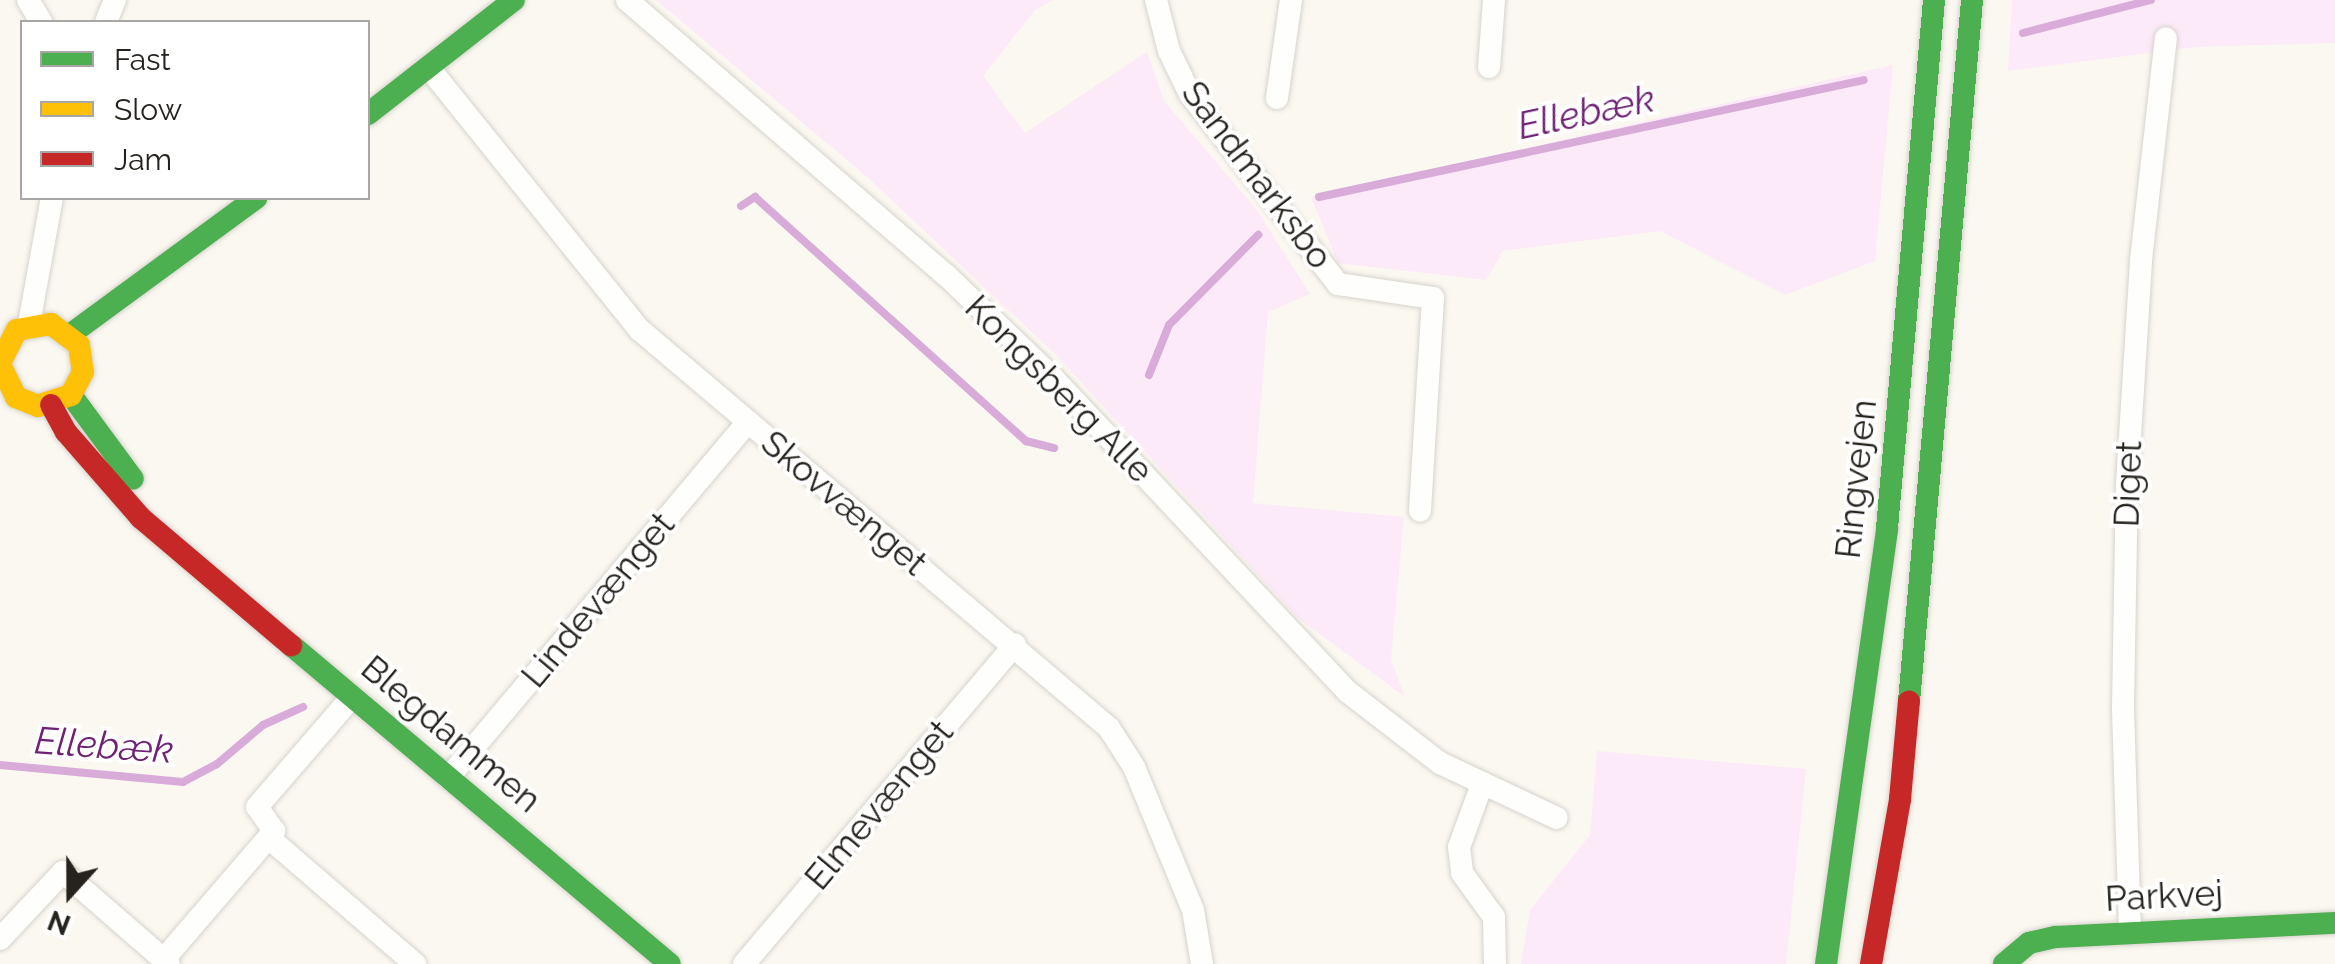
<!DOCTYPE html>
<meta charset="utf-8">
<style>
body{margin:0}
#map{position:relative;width:2335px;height:964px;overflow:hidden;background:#fbf8f1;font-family:Raleway,sans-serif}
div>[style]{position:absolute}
.green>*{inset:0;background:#fceaf8}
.stream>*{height:8px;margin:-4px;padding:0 4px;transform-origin:4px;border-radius:4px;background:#d9abd9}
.roads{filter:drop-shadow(0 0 2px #d6d3cd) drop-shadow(0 0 2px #d6d3cd)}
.street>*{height:22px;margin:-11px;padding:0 11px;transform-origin:11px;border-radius:11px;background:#fefefd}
.fast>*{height:22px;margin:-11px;padding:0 11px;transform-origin:11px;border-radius:11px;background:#4caf50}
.slow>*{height:22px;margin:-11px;padding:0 11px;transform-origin:11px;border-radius:11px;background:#ffc107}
.jam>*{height:22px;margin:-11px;padding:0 11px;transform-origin:11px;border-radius:11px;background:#c62828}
span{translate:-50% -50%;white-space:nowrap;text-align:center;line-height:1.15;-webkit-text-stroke:8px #fff;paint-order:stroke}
.street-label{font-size:35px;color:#26231e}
.water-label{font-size:38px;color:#6f2175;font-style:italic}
.legend{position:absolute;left:20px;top:20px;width:350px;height:180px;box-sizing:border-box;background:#fff;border:2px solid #a8a7a5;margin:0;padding:12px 18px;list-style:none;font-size:30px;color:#26231e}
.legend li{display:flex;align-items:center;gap:20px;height:50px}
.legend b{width:50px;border:2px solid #a8a7a5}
.north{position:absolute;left:20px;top:844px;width:100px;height:100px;-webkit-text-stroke:8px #fff;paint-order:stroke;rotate:201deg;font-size:28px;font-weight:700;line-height:40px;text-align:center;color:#26231e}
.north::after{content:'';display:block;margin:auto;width:35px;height:45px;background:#26231e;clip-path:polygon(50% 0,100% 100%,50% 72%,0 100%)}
</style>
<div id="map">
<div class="green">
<div style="clip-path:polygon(656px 0,1053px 0,1035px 10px,983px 76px,1025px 133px,1147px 52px,1164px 101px,1257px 210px,1310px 294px,1268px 312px,1253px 503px,1404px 517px,1391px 660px,1405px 697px,1298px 618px,1055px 354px,866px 176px)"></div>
<div style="clip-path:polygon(2012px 0,2335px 0,2335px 43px,2197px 47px,2008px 71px)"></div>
<div style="clip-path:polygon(1893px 65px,1875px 261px,1785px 295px,1660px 231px,1503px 251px,1486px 280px,1338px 263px,1311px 197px)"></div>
<div style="clip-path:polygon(1597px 751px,1806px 769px,1786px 964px,1521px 964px,1530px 910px,1590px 835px)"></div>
</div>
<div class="stream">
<div style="left:2023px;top:33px;width:132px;rotate:-14.5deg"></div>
<div style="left:1319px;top:197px;width:557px;rotate:-12.12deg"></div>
<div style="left:741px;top:206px;width:17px;rotate:-33deg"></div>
<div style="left:755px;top:197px;width:365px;rotate:42deg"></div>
<div style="left:1026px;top:441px;width:29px;rotate:14deg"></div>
<div style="left:1149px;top:375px;width:54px;rotate:-68.2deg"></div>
<div style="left:1169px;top:325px;width:127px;rotate:-45.3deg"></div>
<div style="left:0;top:765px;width:184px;rotate:5.3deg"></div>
<div style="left:183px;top:782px;width:38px;rotate:-28deg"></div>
<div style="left:217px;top:764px;width:60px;rotate:-40.3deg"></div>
<div style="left:263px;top:725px;width:44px;rotate:-24.2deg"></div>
</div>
<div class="roads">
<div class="street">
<div style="left:28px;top:0;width:26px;rotate:59deg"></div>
<div style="left:627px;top:0;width:421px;rotate:40.8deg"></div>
<div style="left:946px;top:275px;width:149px;rotate:43.9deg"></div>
<div style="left:1053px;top:378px;width:431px;rotate:46.8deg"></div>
<div style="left:1348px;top:692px;width:116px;rotate:37.7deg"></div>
<div style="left:1440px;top:763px;width:129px;rotate:25.2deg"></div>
<div style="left:1156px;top:0;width:53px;rotate:75.7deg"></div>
<div style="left:1169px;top:51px;width:48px;rotate:64deg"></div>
<div style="left:1190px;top:94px;width:241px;rotate:52.1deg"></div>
<div style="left:1338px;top:284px;width:96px;rotate:8.4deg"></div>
<div style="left:1433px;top:298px;width:213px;rotate:93.5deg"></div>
<div style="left:106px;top:22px;width:24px;rotate:-68deg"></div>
<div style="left:1489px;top:67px;width:67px;rotate:-85.7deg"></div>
<div style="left:429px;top:68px;width:336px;rotate:51.2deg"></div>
<div style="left:640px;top:330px;width:615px;rotate:40.32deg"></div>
<div style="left:1109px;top:728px;width:46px;rotate:57.3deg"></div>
<div style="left:1134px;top:767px;width:155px;rotate:67.6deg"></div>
<div style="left:1193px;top:910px;width:55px;rotate:80.5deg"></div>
<div style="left:1277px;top:98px;width:99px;rotate:-81.9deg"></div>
<div style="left:29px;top:324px;width:128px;rotate:-79.7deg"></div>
<div style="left:448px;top:778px;width:466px;rotate:-49.9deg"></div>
<div style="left:1481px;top:787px;width:64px;rotate:110.1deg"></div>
<div style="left:1459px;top:847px;width:26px;rotate:83deg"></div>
<div style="left:1462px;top:873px;width:54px;rotate:54deg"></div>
<div style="left:1494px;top:917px;width:47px;rotate:88.8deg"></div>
<div style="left:269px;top:838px;width:193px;rotate:40.8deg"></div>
<div style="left:2130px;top:932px;width:224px;rotate:-91.8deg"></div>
<div style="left:2123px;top:708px;width:224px;rotate:-89deg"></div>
<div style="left:2127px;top:484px;width:224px;rotate:-86.4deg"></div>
<div style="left:2141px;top:260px;width:223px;rotate:-83.6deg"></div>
<div style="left:0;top:939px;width:92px;rotate:-46.8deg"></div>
<div style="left:63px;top:872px;width:140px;rotate:41deg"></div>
<div style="left:164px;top:959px;width:169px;rotate:-49.3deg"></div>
<div style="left:274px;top:831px;width:29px;rotate:-125deg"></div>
<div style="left:257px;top:807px;width:145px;rotate:-49.2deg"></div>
<div style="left:744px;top:964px;width:419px;rotate:-49.7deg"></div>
</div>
<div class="fast">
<div style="left:368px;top:114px;width:185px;rotate:-38deg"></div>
<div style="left:71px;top:334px;width:230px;rotate:-36.3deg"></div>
<div style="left:71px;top:395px;width:104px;rotate:53.6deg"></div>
<div style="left:291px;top:645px;width:495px;rotate:40.1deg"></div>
<div style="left:1909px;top:701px;width:704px;rotate:-84.86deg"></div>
<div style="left:1826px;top:964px;width:440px;rotate:-82deg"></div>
<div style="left:1887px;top:528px;width:530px;rotate:-84.91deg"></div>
<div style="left:2004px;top:964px;width:33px;rotate:-40deg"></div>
<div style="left:2029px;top:943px;width:28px;rotate:-13deg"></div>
<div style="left:2056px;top:937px;width:279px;rotate:-2.9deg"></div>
</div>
<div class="slow">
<div style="left:0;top:363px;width:37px;rotate:-63deg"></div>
<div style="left:17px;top:330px;width:35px;rotate:-10deg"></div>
<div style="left:51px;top:324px;width:35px;rotate:37deg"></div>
<div style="left:79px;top:345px;width:27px;rotate:82deg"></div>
<div style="left:83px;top:372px;width:26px;rotate:118deg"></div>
<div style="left:71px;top:395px;width:35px;rotate:162deg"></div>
<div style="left:38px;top:406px;width:24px;rotate:-158deg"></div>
<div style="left:16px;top:397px;width:37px;rotate:-116deg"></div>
</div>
<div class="jam">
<div style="left:51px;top:405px;width:31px;rotate:61deg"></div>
<div style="left:66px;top:432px;width:114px;rotate:48.9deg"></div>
<div style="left:141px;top:518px;width:197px;rotate:40.3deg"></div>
<div style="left:1871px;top:964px;width:168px;rotate:-80deg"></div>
<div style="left:1900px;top:799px;width:98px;rotate:-84.8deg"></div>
</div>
</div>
<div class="street-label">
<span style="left:1257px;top:175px;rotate:53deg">Sandmarksbo</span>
<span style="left:1059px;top:389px;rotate:45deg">Kongsberg Alle</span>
<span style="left:1856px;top:479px;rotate:-84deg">Ringvejen</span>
<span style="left:2128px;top:484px;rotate:-88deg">Diget</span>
<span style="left:844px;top:503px;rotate:40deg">Skovvænget</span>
<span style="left:598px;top:600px;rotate:-50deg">Lindevænget</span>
<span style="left:451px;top:734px;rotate:40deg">Blegdammen</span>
<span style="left:879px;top:805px;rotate:-50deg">Elmevænget</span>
<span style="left:2164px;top:896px;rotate:-3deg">Parkvej</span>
</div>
<div class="water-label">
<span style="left:1586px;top:112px;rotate:-12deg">Ellebæk</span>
<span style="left:104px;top:745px;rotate:4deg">Ellebæk</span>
</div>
<ul class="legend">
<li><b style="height:12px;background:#4caf50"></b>Fast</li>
<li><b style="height:12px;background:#ffc107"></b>Slow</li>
<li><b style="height:12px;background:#c62828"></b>Jam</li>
</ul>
<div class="north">N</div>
</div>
